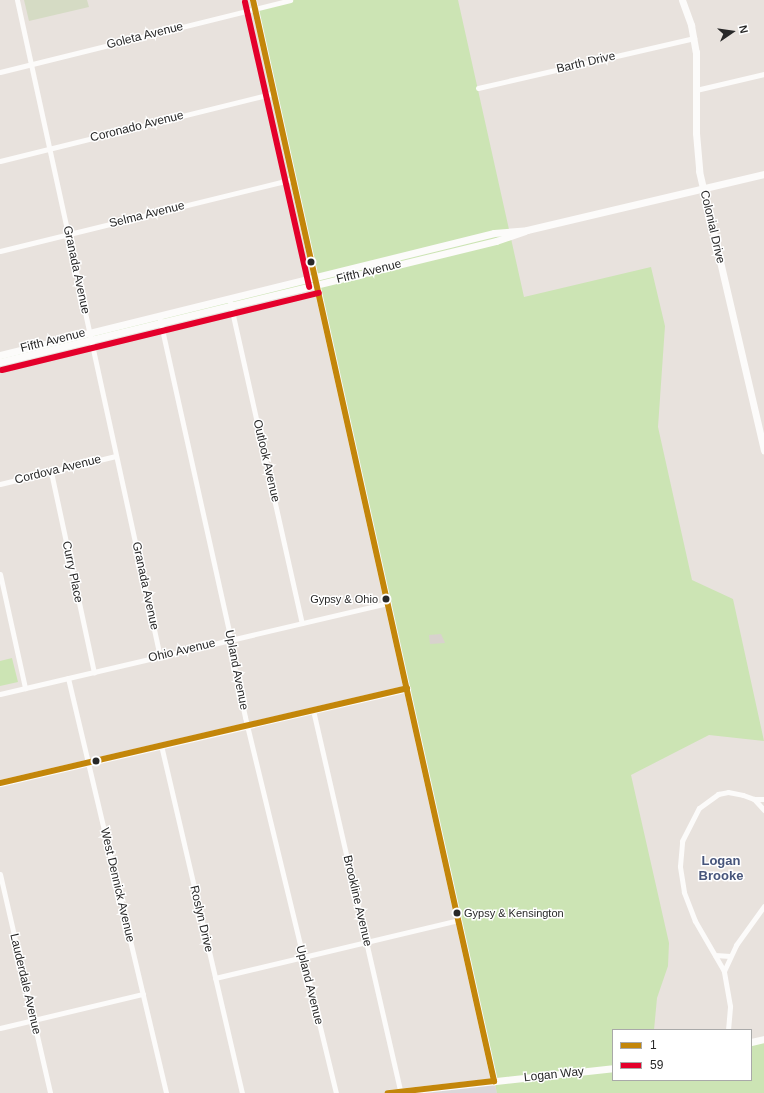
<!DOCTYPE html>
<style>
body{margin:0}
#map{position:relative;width:764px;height:1093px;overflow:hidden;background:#e8e2dd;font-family:Helvetica,sans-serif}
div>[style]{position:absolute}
.industrial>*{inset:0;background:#dad7d9}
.green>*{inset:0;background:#cce4b4}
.cemetery>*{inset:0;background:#d5dbc4}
.plaza>*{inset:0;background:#d8d2cd}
.street>*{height:5px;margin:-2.5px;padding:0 2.5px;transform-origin:2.5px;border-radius:2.5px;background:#fcfbfa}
.secondary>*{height:7px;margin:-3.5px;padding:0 3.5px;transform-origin:3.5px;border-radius:3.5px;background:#fcfbfa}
.bus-1>*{height:6px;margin:-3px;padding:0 3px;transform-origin:3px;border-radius:3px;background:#c3860a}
.bus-2>*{height:6px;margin:-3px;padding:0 3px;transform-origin:3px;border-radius:3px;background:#e4002b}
.dots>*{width:11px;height:11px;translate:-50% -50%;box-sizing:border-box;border:2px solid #fff;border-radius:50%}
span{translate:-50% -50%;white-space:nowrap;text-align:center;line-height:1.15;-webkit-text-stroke:3px #fff;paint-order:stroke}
.bus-label{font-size:11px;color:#282828}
.right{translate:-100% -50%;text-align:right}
.left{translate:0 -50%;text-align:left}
.street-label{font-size:12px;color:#282828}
.neighbourhood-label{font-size:13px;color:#47557b;font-weight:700}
.legend{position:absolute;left:612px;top:1029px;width:140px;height:52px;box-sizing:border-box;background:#fff;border:1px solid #a9a9a9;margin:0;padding:5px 7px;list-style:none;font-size:12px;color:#282828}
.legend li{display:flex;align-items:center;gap:8px;height:20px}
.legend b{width:20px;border:1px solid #a9a9a9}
.north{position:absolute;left:712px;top:12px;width:40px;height:40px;-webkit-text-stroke:3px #fff;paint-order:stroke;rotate:77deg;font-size:11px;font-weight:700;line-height:16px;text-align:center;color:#282828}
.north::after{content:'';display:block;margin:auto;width:14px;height:18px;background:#282828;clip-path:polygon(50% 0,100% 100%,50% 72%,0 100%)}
</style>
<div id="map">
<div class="industrial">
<div style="clip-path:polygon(494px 1081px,497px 1093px,388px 1093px)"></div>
</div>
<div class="green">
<div style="clip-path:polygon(290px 0,458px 0,524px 297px,651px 267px,665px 326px,658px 427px,692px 580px,733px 599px,764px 741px,709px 735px,631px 775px,669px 943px,668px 966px,657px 998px,654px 1030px,613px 1030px,613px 1080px,751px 1080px,751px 1042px,764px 1039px,764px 1093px,497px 1093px,317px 285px,0 362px,0 355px,314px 276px,255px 9px)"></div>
<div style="clip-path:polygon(12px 658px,18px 682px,0 686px,0 661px)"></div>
</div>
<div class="cemetery">
<div style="clip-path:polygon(24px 0,87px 0,89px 7px,29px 21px)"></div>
</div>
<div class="plaza">
<div style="clip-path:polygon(441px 634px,445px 643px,430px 644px,429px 635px)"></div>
</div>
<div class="street">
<div style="left:17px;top:0;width:672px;rotate:77.72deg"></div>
<div style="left:0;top:72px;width:299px;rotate:-13.9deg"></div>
<div style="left:478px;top:88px;width:222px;rotate:-13deg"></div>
<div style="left:696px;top:90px;width:70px;rotate:-13.2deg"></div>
<div style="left:0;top:161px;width:282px;rotate:-13.9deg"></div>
<div style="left:0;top:251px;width:302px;rotate:-13.8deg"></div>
<div style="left:230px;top:302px;width:329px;rotate:77.4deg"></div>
<div style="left:160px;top:320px;width:320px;rotate:77.5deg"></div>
<div style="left:229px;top:632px;width:15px;rotate:86deg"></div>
<div style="left:230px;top:647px;width:72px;rotate:77.9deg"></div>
<div style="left:245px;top:717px;width:387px;rotate:76.4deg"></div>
<div style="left:51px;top:472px;width:205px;rotate:77.9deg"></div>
<div style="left:0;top:484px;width:119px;rotate:-13.6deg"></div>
<div style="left:0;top:574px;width:117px;rotate:77.6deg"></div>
<div style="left:68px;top:678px;width:426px;rotate:76.7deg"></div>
<div style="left:0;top:694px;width:399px;rotate:-13.2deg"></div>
<div style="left:313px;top:710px;width:391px;rotate:77.1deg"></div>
<div style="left:161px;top:745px;width:357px;rotate:76.9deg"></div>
<div style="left:754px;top:799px;width:10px"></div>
<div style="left:0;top:874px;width:225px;rotate:77.1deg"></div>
<div style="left:715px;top:955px;width:15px;rotate:4deg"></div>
<div style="left:724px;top:971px;width:58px;rotate:-120.1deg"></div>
<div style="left:695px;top:921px;width:31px;rotate:-111deg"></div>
<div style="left:684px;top:892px;width:26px;rotate:-99deg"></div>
<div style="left:680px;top:866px;width:25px;rotate:-85deg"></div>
<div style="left:682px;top:841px;width:37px;rotate:-63deg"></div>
<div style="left:699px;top:808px;width:24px;rotate:-36deg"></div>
<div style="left:718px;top:794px;width:10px;rotate:-11deg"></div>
<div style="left:728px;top:792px;width:15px;rotate:11deg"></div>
<div style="left:743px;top:795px;width:12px;rotate:20deg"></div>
<div style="left:754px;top:799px;width:15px;rotate:48deg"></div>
<div style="left:215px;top:978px;width:250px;rotate:-13.4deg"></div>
<div style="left:0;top:1028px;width:147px;rotate:-13.4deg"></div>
<div style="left:728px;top:1030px;width:24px;rotate:-85deg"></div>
<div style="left:730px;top:1006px;width:36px;rotate:-100deg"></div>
<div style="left:724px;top:971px;width:29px;rotate:-65deg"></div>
<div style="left:736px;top:945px;width:48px;rotate:-54.3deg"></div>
</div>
<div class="secondary">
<div style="left:253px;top:0;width:1108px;rotate:77.43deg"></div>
<div style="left:682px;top:0;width:27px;rotate:70deg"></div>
<div style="left:691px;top:25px;width:27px;rotate:80deg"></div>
<div style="left:696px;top:52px;width:81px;rotate:90deg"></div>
<div style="left:696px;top:133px;width:38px;rotate:85deg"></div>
<div style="left:699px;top:171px;width:287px;rotate:76.9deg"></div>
<div style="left:0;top:355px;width:509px;rotate:-13.87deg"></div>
<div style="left:494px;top:233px;width:33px;rotate:-5deg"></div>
<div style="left:527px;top:230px;width:244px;rotate:-13.3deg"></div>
<div style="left:0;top:362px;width:511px;rotate:-13.71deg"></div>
<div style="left:496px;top:241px;width:31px;rotate:-19deg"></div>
<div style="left:0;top:783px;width:418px;rotate:-13.1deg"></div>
<div style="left:751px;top:1042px;width:13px;rotate:-13deg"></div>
<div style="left:388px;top:1093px;width:226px;rotate:-6.3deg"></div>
</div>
<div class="bus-1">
<div style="left:253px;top:0;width:1108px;rotate:77.43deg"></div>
<div style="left:494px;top:1081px;width:107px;rotate:173.5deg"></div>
<div style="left:0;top:783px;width:418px;rotate:-13.1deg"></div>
</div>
<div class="bus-2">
<div style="left:245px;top:2px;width:292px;rotate:77.3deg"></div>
<div style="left:2px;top:370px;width:326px;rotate:-13.7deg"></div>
</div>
<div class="dots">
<div style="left:311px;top:262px;background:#282828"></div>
<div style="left:386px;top:599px;background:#282828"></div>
<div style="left:96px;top:761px;background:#282828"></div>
<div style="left:457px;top:913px;background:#282828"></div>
</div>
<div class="bus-label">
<span class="right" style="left:378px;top:599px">Gypsy &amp; Ohio</span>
<span class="left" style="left:464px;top:913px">Gypsy &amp; Kensington</span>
</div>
<div class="street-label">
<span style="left:145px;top:36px;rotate:-14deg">Goleta Avenue</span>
<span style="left:586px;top:63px;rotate:-13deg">Barth Drive</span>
<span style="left:137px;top:127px;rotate:-14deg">Coronado Avenue</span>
<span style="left:147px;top:215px;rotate:-14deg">Selma Avenue</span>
<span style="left:712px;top:227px;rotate:77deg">Colonial Drive</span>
<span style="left:76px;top:270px;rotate:78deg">Granada Avenue</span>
<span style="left:369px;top:272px;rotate:-14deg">Fifth Avenue</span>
<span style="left:53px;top:341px;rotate:-14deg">Fifth Avenue</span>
<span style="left:266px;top:461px;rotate:77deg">Outlook Avenue</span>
<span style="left:58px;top:470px;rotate:-14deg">Cordova Avenue</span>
<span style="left:72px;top:572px;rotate:78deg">Curry Place</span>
<span style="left:145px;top:586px;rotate:78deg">Granada Avenue</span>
<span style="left:182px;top:651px;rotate:-13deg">Ohio Avenue</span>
<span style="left:236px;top:670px;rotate:79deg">Upland Avenue</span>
<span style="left:117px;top:885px;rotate:77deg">West Dennick Avenue</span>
<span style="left:357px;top:901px;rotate:77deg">Brookline Avenue</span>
<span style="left:201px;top:919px;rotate:77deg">Roslyn Drive</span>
<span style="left:25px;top:984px;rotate:77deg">Lauderdale Avenue</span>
<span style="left:309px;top:985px;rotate:76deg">Upland Avenue</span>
<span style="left:554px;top:1075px;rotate:-6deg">Logan Way</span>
</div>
<div class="neighbourhood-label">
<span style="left:721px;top:869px">Logan<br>Brooke</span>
</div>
<ul class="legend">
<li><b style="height:5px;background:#c3860a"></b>1</li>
<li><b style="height:5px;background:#e4002b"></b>59</li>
</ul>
<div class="north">N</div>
</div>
